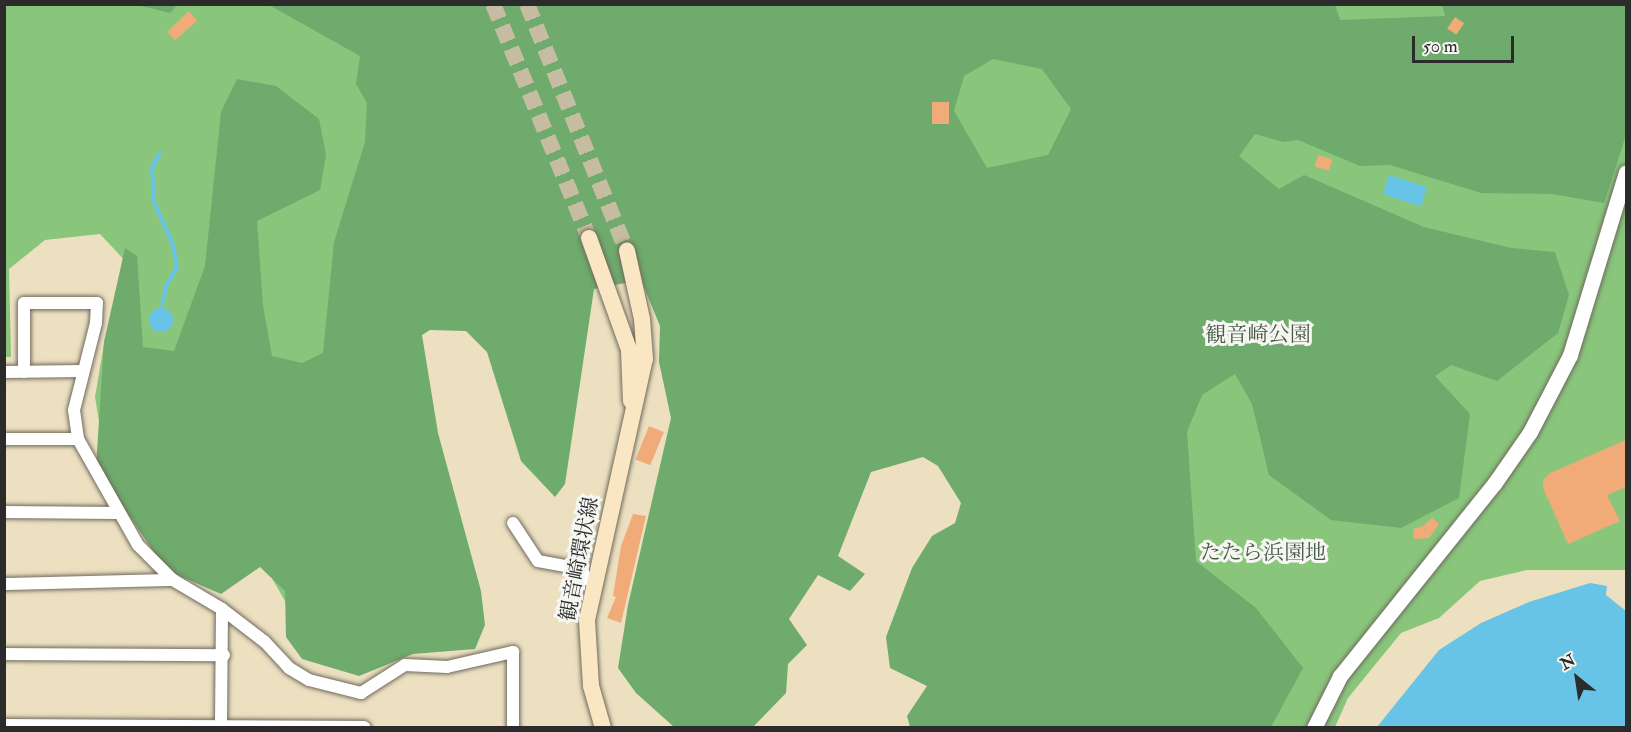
<!DOCTYPE html>
<meta charset="utf-8">
<style>
body{margin:0}
#map{position:relative;width:1631px;height:732px;overflow:hidden;background:#ece0c0;font-family:"IM FELL Double Pica","Noto Serif JP",serif}
div>[style]{position:absolute}
.green>*{inset:0;background:#89c67c}
.forest>*{inset:0;background:#6eab6c}
.water>*{inset:0;background:#68c4e6;transform-origin:0 0}
.round{border-radius:50%}
.stream>*{height:4px;margin:-2px;padding:0 2px;transform-origin:2px;border-radius:2px;background:#68c4e6}
.building>*{inset:0;background:#f0ab79;transform-origin:0 0}
.secondary-tunnel>*{height:16px;margin-top:-8px;transform-origin:0;background:repeating-linear-gradient(90deg,#c5bca2 0 16px,transparent 0 24px)}
.roads{filter:drop-shadow(0 0 2px #6f6a5f) drop-shadow(0 0 2px #6f6a5f)}
.minor>*{height:12px;margin:-6px;padding:0 6px;transform-origin:6px;border-radius:6px;background:#fff}
.tertiary>*{height:15px;margin:-7.5px;padding:0 7.5px;transform-origin:7.5px;border-radius:7.5px;background:#fff}
.secondary>*{height:16px;margin:-8px;padding:0 8px;transform-origin:8px;border-radius:8px;background:#fbe6c4}
span{translate:-50% -50%;white-space:nowrap;text-align:center;line-height:1.15;-webkit-text-stroke:6px #f6f6f2;paint-order:stroke}
.park-label{font-size:21px;color:#475a43}
.street-label{font-size:21px;color:#2b2b2b}
.frame{position:absolute;inset:0;border:6px solid #2b2b2b;pointer-events:none}
.north{position:absolute;left:1547px;top:648px;width:60px;height:60px;-webkit-text-stroke:4px #f6f6f2;paint-order:stroke;rotate:330deg;font-size:16px;font-weight:700;line-height:24px;text-align:center;color:#2b2b2b}
.north::after{content:'';display:block;margin:auto;width:21px;height:27px;background:#2b2b2b;clip-path:polygon(50% 0,100% 100%,50% 72%,0 100%)}
.scale{position:absolute;left:1412px;top:36px;width:102px;height:27px;box-sizing:border-box;border:3px solid #2b2b2b;border-top:0;padding-left:8px;font-size:18px;line-height:21px;white-space:nowrap;color:#2b2b2b;-webkit-text-stroke:4px #f6f6f2;paint-order:stroke}
</style>
<div id="map">
<div class="green">
<div style="clip-path:polygon(4px 5px,1626px 5px,1626px 570px,1527px 570px,1480px 581px,1439px 618px,1401px 633px,1348px 698px,1335px 727px,920px 727px,973px 503px,933px 441px,681px 409px,655px 253px,485px 339px,453px 307px,411px 330px,293px 615px,265px 566px,103px 446px,95px 397px,105px 338px,129px 265px,100px 234px,45px 240px,9px 269px,11px 357px,5px 357px)"></div>
</div>
<div class="forest">
<div style="clip-path:polygon(evenodd,1335px 4px,1340px 20px,1445px 16px,1442px 5px,1626px 5px,1626px 135px,1604px 203px,1552px 194px,1481px 193px,1390px 165px,1360px 166px,1298px 140px,1283px 142px,1255px 134px,1239px 156px,1279px 189px,1304px 175px,1424px 227px,1511px 248px,1555px 252px,1569px 295px,1558px 333px,1497px 381px,1451px 365px,1435px 376px,1470px 414px,1459px 498px,1401px 528px,1331px 520px,1269px 475px,1252px 404px,1235px 374px,1202px 395px,1187px 432px,1196px 561px,1256px 608px,1303px 668px,1271px 727px,910px 727px,907px 716px,927px 686px,890px 668px,886px 637px,912px 568px,932px 536px,955px 523px,961px 503px,938px 466px,923px 457px,871px 472px,838px 556px,865px 574px,850px 591px,818px 575px,789px 619px,807px 645px,788px 664px,786px 693px,753px 727px,674px 727px,636px 693px,618px 668px,628px 605px,671px 418px,659px 362px,660px 326px,641px 280px,594px 289px,565px 484px,555px 497px,521px 461px,487px 352px,466px 331px,430px 330px,422px 335px,438px 433px,481px 591px,485px 625px,475px 649px,413px 654px,359px 676px,302px 659px,286px 637px,285px 591px,260px 567px,221px 594px,166px 570px,96px 467px,104px 342px,125px 248px,137px 256px,143px 347px,174px 351px,205px 266px,221px 112px,237px 79px,276px 86px,319px 119px,326px 155px,320px 190px,257px 221px,263px 306px,272px 356px,302px 363px,323px 353px,334px 242px,365px 142px,367px 103px,356px 84px,360px 56px,269px 5px,1335px 4px,993px 59px,1042px 69px,1071px 109px,1048px 155px,987px 168px,954px 111px,964px 76px,993px 59px)"></div>
<div style="clip-path:polygon(137px 5px,177px 5px,170px 13px)"></div>
</div>
<div class="water">
<div style="left:1389px;top:175px;width:40px;height:20px;rotate:18deg"></div>
<div class="round" style="left:149px;top:308px;width:24px;height:24px"></div>
<div style="clip-path:polygon(1590px 583px,1607px 586px,1606px 595px,1626px 611px,1626px 727px,1377px 727px,1439px 650px,1481px 623px,1529px 602px)"></div>
</div>
<div class="stream">
<div style="left:160px;top:153px;width:17px;rotate:118deg"></div>
<div style="left:152px;top:168px;width:34px;rotate:87deg"></div>
<div style="left:154px;top:202px;width:47px;rotate:66.2deg"></div>
<div style="left:173px;top:245px;width:22px;rotate:80deg"></div>
<div style="left:177px;top:267px;width:22px;rotate:120deg"></div>
<div style="left:166px;top:286px;width:19px;rotate:102deg"></div>
</div>
<div class="building">
<div style="clip-path:polygon(189px 11px,197px 21px,175px 40px,167px 32px)"></div>
<div style="left:1455px;top:17px;width:11px;height:14px;rotate:34deg"></div>
<div style="left:932px;top:102px;width:17px;height:22px"></div>
<div style="left:1318px;top:155px;width:15px;height:12px;rotate:16deg"></div>
<div style="left:649px;top:426px;width:16px;height:36px;rotate:22deg"></div>
<div style="clip-path:polygon(1626px 440px,1626px 487px,1607px 495px,1620px 521px,1568px 544px,1543px 488px,1543px 480px,1550px 473px)"></div>
<div style="clip-path:polygon(633px 514px,646px 516px,621px 623px,607px 618px,616px 597px,613px 596px,621px 546px)"></div>
<div style="clip-path:polygon(1432px 518px,1439px 524px,1429px 538px,1414px 539px,1413px 529px,1423px 526px)"></div>
</div>
<div class="secondary-tunnel">
<div style="left:493px;top:4px;width:253px;rotate:67.7deg"></div>
<div style="left:527px;top:4px;width:266px;rotate:68deg"></div>
</div>
<div class="roads">
<div class="minor">
<div style="left:4px;top:372px;width:78px;rotate:-0.7deg"></div>
<div style="left:24px;top:372px;width:69px;rotate:-90deg"></div>
<div style="left:24px;top:303px;width:73px"></div>
<div style="left:97px;top:303px;width:20px;rotate:93deg"></div>
<div style="left:96px;top:323px;width:90px;rotate:104.2deg"></div>
<div style="left:74px;top:410px;width:29px;rotate:82deg"></div>
<div style="left:78px;top:439px;width:122px;rotate:60.5deg"></div>
<div style="left:138px;top:545px;width:49px;rotate:45deg"></div>
<div style="left:173px;top:580px;width:57px;rotate:30.6deg"></div>
<div style="left:222px;top:609px;width:116px;rotate:90.5deg"></div>
<div style="left:4px;top:439px;width:74px"></div>
<div style="left:4px;top:512px;width:114px;rotate:0.5deg"></div>
<div style="left:513px;top:523px;width:45px;rotate:56.7deg"></div>
<div style="left:538px;top:561px;width:45px;rotate:10.3deg"></div>
<div style="left:582px;top:569px;width:11px;rotate:68deg"></div>
<div style="left:586px;top:579px;width:10px;rotate:11deg"></div>
<div style="left:4px;top:584px;width:169px;rotate:-1.4deg"></div>
<div style="left:222px;top:609px;width:54px;rotate:37.5deg"></div>
<div style="left:265px;top:642px;width:35px;rotate:47deg"></div>
<div style="left:289px;top:668px;width:23px;rotate:31deg"></div>
<div style="left:309px;top:680px;width:54px;rotate:14deg"></div>
<div style="left:361px;top:693px;width:52px;rotate:-32.5deg"></div>
<div style="left:405px;top:665px;width:42px;rotate:2.7deg"></div>
<div style="left:447px;top:667px;width:68px;rotate:-12.8deg"></div>
<div style="left:513px;top:652px;width:76px;rotate:90deg"></div>
<div style="left:4px;top:654px;width:220px;rotate:0.3deg"></div>
</div>
<div class="tertiary">
<div style="left:4px;top:726px;width:359px;rotate:0.3deg"></div>
<div style="left:1314px;top:728px;width:58px;rotate:-63.4deg"></div>
<div style="left:1340px;top:676px;width:246px;rotate:-51.3deg"></div>
<div style="left:1494px;top:484px;width:63px;rotate:-55.3deg"></div>
<div style="left:1530px;top:432px;width:87px;rotate:-62.5deg"></div>
<div style="left:1570px;top:355px;width:191px;rotate:-73deg"></div>
</div>
<div class="secondary">
<div style="left:589px;top:238px;width:119px;rotate:70.3deg"></div>
<div style="left:629px;top:350px;width:51px;rotate:87.8deg"></div>
<div style="left:603px;top:728px;width:44px;rotate:-105.9deg"></div>
<div style="left:591px;top:686px;width:66px;rotate:-93.5deg"></div>
<div style="left:587px;top:620px;width:267px;rotate:-77.5deg"></div>
<div style="left:645px;top:359px;width:40px;rotate:-94.3deg"></div>
<div style="left:642px;top:319px;width:70px;rotate:-102.4deg"></div>
</div>
</div>
<div class="park-label">
<span style="left:1258px;top:335px">観音崎公園</span>
<span style="left:1263px;top:553px">たたら浜園地</span>
</div>
<div class="street-label">
<span style="left:580px;top:559px;rotate:-79deg">観音崎環状線</span>
</div>
<div class="frame"></div>
<div class="north">N</div>
<div class="scale">50 m</div>
</div>
